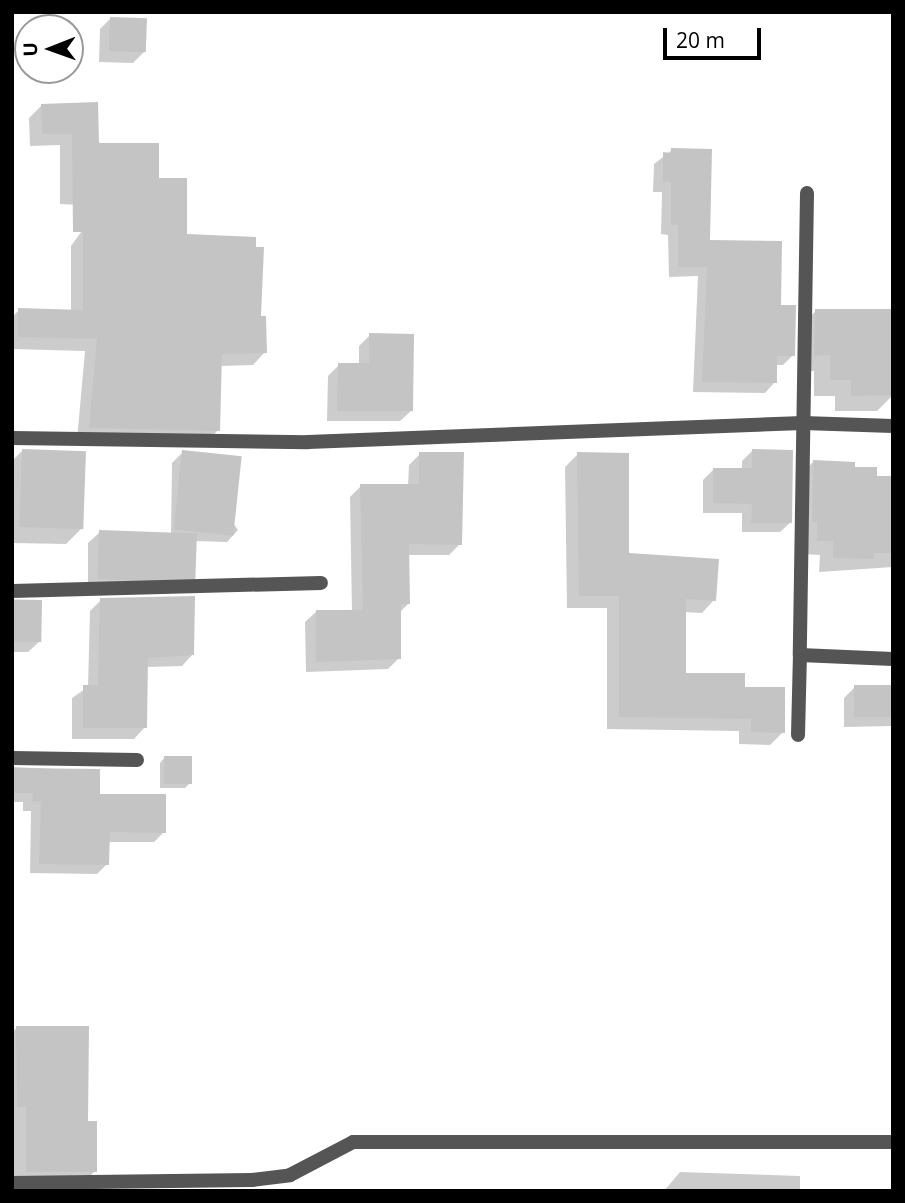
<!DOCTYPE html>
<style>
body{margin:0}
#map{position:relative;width:905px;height:1203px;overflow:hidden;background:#fff;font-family:"Open Sans",sans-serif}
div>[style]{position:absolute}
.shadow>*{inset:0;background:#0003}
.building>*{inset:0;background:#c4c4c4;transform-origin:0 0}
.lane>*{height:14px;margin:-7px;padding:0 7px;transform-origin:7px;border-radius:7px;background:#555}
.street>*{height:14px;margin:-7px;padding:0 7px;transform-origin:7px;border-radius:7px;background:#555}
span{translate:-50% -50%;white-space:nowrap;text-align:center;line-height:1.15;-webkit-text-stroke:6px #fff;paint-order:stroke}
.frame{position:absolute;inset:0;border:14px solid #000;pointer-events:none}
.north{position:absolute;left:14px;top:14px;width:70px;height:70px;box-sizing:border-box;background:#fff;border:2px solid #999;border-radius:50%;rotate:269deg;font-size:19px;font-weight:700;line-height:28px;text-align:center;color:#000}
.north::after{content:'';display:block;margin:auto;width:24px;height:32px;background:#000;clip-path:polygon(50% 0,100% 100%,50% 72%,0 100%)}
.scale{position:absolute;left:663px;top:28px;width:98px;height:32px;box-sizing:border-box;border:4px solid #000;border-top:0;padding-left:9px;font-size:21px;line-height:24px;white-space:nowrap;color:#000;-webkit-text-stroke:5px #fff;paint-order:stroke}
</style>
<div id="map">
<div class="shadow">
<div style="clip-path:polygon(111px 18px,144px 52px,133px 63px,99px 62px,100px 29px)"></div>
<div style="clip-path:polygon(42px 105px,157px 180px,185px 236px,259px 318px,265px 352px,253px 365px,220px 366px,218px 430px,206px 443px,77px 440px,85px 351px,12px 349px,12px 317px,19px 310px,71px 311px,71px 246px,100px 206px,60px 204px,60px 145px,30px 146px,29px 118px)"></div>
<div style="clip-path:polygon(672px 150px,708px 242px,793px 355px,783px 365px,775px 365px,775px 382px,765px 393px,693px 392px,698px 276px,669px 277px,668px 235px,661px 234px,662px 192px,653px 192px,654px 164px)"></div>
<div style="clip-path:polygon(816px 311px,893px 395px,877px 411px,835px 411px,835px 396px,814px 396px,814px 371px,799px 371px,799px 327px)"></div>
<div style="clip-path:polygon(370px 335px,412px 410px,400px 421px,327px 421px,328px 376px,339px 365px,359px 365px,359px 346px)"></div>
<div style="clip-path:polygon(22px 451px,82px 528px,66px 544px,12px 543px,12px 461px)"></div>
<div style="clip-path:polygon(752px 451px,791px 522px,780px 532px,742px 532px,742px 513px,703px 513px,703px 480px,713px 470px,742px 470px,742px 461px)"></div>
<div style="clip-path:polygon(183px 452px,238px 530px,227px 542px,195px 541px,194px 576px,183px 587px,88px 587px,88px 543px,100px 532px,171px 534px,172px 463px)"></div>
<div style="clip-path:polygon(420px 454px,460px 544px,449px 555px,408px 555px,409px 603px,399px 613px,399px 658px,388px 669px,306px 672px,305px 622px,317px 611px,352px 612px,350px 497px,361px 486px,408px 486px,409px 465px)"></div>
<div style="clip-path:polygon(578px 454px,627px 554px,714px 600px,702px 613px,684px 612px,684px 675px,744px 688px,783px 732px,770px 745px,739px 744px,739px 731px,607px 729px,607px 608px,567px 608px,565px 467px)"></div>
<div style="clip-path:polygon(813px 462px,853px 468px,875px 478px,893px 478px,893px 567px,819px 572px,820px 555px,803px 554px,799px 476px)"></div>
<div style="clip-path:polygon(101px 600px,193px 654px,182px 666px,146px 667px,145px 727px,134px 739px,72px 739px,72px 698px,88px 687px,90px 611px)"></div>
<div style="clip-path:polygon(12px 602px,40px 641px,28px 652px,12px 652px)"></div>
<div style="clip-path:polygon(855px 687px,893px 687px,893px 726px,844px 727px,844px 698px)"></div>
<div style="clip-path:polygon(165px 757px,190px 783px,185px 788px,160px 788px,160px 763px)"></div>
<div style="clip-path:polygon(12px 767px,98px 771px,98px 796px,164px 832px,154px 842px,108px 842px,107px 864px,97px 874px,30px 873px,31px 811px,23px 811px,23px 802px,12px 802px)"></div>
<div style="clip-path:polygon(17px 1028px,87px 1123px,95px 1171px,81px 1186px,12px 1187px,12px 1032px)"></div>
<div style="clip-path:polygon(680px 1172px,800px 1176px,800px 1191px,664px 1191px)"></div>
</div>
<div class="building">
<div style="left:110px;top:17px;width:37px;height:34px;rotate:2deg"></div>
<div style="clip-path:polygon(98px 102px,99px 143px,159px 143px,159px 178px,187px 178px,187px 234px,256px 237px,256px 247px,264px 247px,261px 316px,266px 316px,267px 353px,222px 354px,220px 431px,89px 428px,97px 339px,18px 337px,18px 308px,83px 310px,83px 232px,73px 232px,72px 134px,42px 134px,41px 104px)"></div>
<div style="clip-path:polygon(671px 148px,712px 149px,710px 240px,782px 241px,781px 305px,796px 305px,795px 356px,777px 356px,777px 383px,702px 382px,707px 267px,678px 267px,678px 225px,671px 225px,671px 182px,663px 182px,663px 152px,671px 153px)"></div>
<div style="clip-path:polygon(815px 309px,893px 309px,893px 395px,851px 396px,851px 380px,830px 380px,830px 355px,814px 356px)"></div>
<div style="clip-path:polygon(369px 333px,414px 334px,413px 411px,337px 411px,338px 363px,369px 363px)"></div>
<div style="left:22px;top:449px;width:64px;height:78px;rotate:2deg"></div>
<div style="clip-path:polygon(752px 449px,793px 450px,792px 523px,751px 523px,752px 504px,713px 503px,713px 468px,752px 468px)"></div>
<div style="left:182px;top:450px;width:60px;height:80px;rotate:6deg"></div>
<div style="clip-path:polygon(419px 452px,464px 452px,462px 545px,409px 544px,410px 604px,401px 604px,401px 659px,316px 662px,316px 610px,363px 610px,360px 484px,419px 484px)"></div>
<div style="clip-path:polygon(577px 452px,629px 453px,629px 553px,719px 559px,716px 601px,686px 599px,686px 673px,745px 673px,745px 687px,785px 687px,785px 733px,751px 732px,751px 719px,619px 717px,619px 596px,579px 596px)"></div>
<div style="clip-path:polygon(813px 460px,855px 462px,855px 467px,877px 467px,877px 476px,893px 476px,893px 553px,874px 553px,874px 559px,833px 558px,833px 541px,817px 541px,817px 522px,812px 522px)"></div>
<div style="left:99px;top:530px;width:98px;height:49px;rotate:2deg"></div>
<div style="clip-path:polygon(195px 596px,194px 655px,148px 658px,147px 728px,83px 728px,83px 685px,98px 685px,100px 598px)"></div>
<div style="left:42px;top:600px;width:42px;height:30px;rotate:91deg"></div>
<div style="left:854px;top:685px;width:39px;height:32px"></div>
<div style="left:164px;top:756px;width:28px;height:28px"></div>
<div style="clip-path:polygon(12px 768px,100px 769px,100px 794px,166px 794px,166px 833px,110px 832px,109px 865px,39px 864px,41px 802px,32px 801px,33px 793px,12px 793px)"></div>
<div style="clip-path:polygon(16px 1026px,89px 1026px,88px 1121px,97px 1121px,97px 1172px,26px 1172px,26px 1107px,17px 1107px)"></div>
</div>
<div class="lane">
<div style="left:12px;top:758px;width:125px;rotate:0.9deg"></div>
</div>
<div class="street">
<div style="left:807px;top:193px;width:462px;rotate:90.9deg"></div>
<div style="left:800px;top:655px;width:93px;rotate:2.5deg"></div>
<div style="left:12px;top:438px;width:296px;rotate:0.8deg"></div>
<div style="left:308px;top:442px;width:495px;rotate:-2.2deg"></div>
<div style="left:803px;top:423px;width:90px;rotate:1.9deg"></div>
<div style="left:12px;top:591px;width:309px;rotate:-1.5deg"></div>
<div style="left:798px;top:735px;width:80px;rotate:-88.6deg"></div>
<div style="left:12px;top:1183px;width:240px;rotate:-0.7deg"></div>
<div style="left:252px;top:1180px;width:38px;rotate:-7deg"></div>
<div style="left:290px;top:1175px;width:71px;rotate:-27.6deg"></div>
<div style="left:353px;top:1142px;width:540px"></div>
</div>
<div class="frame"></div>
<div class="north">U</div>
<div class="scale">20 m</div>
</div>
